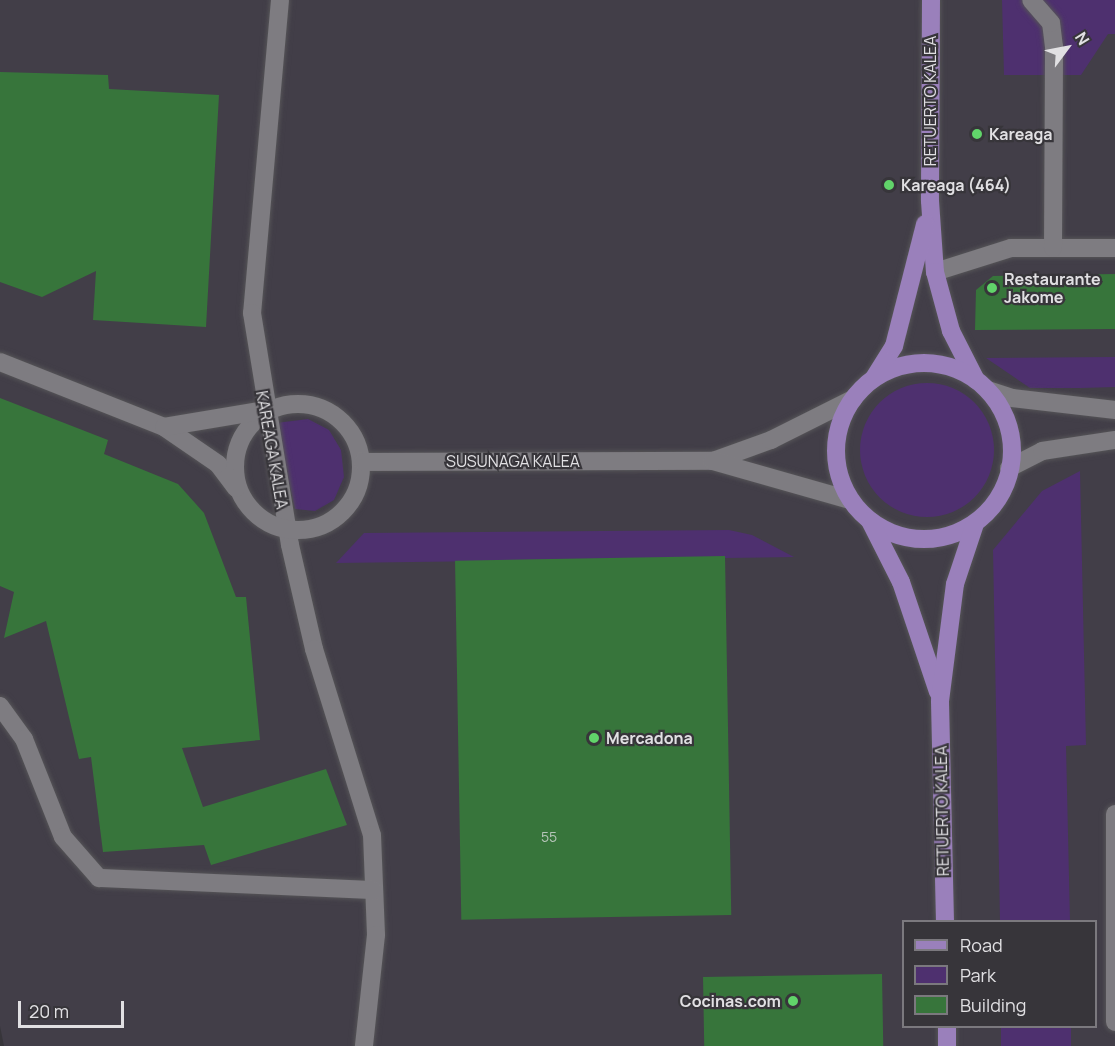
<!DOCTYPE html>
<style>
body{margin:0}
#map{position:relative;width:1115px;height:1046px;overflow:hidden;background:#37353a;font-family:Manrope,sans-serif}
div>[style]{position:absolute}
.built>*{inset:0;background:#423e48}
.green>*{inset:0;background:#4e306f;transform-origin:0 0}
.round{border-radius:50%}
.building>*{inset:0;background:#37753b;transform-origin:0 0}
.roads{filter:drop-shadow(0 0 2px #555457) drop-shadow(0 0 2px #555457)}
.minor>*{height:18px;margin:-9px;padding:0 9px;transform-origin:9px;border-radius:9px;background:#7e7c81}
.minor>.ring{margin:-9px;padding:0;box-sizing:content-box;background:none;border:18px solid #7e7c81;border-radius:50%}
.major>*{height:18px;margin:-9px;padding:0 9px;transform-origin:9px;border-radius:9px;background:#9a80bb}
.major>.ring{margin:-9px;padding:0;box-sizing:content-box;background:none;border:18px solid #9a80bb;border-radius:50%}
.dots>*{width:16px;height:16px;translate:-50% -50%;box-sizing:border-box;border:3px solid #37353a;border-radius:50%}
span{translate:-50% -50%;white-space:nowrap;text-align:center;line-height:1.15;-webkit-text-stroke:4.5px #37353a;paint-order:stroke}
.number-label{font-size:14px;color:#b6c5b9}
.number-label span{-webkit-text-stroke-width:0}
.street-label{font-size:16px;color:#e1e0e3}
.poi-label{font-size:16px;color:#e1e0e3;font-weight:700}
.left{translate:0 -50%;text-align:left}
.right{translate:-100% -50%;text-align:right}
.legend{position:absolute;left:902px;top:920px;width:195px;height:108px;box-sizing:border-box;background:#37353a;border:2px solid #7b797e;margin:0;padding:8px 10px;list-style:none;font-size:18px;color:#e1e0e3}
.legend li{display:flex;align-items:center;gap:12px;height:30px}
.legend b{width:30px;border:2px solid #7b797e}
.north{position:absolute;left:1037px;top:18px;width:60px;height:60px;-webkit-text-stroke:4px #37353a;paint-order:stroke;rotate:58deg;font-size:16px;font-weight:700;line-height:24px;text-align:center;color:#e1e0e3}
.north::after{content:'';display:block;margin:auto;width:21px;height:27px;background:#e1e0e3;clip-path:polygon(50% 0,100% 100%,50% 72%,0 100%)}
.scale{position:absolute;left:18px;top:1001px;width:106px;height:27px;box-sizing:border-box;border:3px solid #e1e0e3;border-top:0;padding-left:8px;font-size:18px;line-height:21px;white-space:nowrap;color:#e1e0e3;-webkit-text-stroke:4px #37353a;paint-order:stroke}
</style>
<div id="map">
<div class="built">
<div style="clip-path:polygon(evenodd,0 0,1115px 0,1115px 1046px,4px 1046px,0 1026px,0 0,904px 922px,1096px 922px,1096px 1026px,904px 1026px,904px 922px)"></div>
</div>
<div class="green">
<div style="clip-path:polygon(1002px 0,1115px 0,1115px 34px,1108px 34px,1081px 75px,1004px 75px)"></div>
<div style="clip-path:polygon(1115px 357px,1115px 387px,1081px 388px,1030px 388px,986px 358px)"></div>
<div class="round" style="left:860px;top:383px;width:134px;height:134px"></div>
<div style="clip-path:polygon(308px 419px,329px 430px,341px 450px,344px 477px,334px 500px,315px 511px,295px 509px,276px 423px)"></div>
<div style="clip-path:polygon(1080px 471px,1086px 745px,1066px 746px,1070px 921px,1000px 921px,993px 550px,1042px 491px)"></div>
<div style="clip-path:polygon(729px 530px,752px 535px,794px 557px,336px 563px,364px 533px)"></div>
<div style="left:1001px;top:1027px;width:70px;height:19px"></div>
</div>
<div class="building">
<div style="clip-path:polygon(0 72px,108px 75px,109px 89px,219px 95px,206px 327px,93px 320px,96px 271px,42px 297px,0 282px)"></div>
<div style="clip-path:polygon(1115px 274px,1115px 329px,975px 330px,976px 290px,993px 276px)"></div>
<div style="clip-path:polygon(0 398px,108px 440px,104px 454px,178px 484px,204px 513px,236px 597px,246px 597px,260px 740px,182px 748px,203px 807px,326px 769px,347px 825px,211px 865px,204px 845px,103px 852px,91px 757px,79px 759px,46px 621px,4px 638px,14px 592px,0 586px)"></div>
<div style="left:725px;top:556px;width:359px;height:270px;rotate:89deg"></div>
<div style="left:882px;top:974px;width:72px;height:179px;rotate:89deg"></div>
</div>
<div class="roads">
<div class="minor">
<div style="left:280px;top:0;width:314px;rotate:95.1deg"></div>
<div style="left:252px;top:313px;width:235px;rotate:80.7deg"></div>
<div style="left:290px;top:545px;width:107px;rotate:77deg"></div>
<div style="left:314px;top:649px;width:195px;rotate:72.7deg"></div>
<div style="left:372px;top:835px;width:100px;rotate:87.7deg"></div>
<div style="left:376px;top:935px;width:112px;rotate:96.2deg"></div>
<div style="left:1053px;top:248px;width:62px"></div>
<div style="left:935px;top:272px;width:80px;rotate:-17.5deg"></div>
<div style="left:1011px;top:248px;width:42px"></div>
<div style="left:1053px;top:248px;width:201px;rotate:-89.7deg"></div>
<div style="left:1054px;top:47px;width:24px;rotate:-97deg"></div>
<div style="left:1051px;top:23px;width:30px;rotate:-131deg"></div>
<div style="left:0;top:362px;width:176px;rotate:21.6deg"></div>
<div style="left:988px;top:390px;width:25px;rotate:18deg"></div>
<div style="left:1012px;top:398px;width:104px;rotate:6.6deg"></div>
<div class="ring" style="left:235px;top:404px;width:108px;height:108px"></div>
<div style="left:713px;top:461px;width:62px;rotate:-19.9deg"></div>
<div style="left:771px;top:440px;width:92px;rotate:-26.6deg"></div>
<div style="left:363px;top:462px;width:350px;rotate:-0.2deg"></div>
<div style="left:713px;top:461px;width:142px;rotate:15.9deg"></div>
<div style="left:1009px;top:468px;width:37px;rotate:-27deg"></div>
<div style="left:1042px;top:451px;width:74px;rotate:-8.6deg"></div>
<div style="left:236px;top:488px;width:30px;rotate:-127deg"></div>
<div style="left:218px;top:464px;width:65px;rotate:-145.6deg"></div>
<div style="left:164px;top:427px;width:103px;rotate:-9.5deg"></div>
<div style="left:0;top:706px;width:41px;rotate:54deg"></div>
<div style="left:24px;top:739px;width:105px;rotate:68.3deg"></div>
<div style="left:63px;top:837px;width:55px;rotate:48.7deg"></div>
<div style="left:99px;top:878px;width:275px;rotate:2.5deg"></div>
<div style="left:1115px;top:814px;width:208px;rotate:90deg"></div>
</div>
<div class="major">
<div style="left:931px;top:0;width:201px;rotate:90.3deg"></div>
<div style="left:930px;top:201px;width:71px;rotate:86deg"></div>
<div style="left:935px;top:272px;width:61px;rotate:74.8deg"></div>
<div style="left:951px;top:331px;width:55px;rotate:63deg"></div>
<div class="ring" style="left:836px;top:363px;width:158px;height:158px"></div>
<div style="left:874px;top:378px;width:38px;rotate:-58deg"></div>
<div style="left:894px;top:346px;width:126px;rotate:-75.7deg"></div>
<div style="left:870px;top:521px;width:68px;rotate:63.1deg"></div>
<div style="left:901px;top:582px;width:116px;rotate:71.4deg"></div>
<div style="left:945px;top:922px;width:221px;rotate:-91.3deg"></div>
<div style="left:940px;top:701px;width:118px;rotate:-82.7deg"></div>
<div style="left:955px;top:584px;width:63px;rotate:-71.6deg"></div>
<div style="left:947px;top:1026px;width:20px;rotate:90deg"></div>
</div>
</div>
<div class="dots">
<div style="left:977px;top:134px;background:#61d46a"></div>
<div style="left:889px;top:185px;background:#61d46a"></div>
<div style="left:992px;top:288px;background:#61d46a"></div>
<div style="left:594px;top:738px;background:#61d46a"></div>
<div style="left:793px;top:1001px;background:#61d46a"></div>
</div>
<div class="number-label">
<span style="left:549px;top:837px">55</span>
</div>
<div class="street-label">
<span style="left:930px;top:101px;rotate:-90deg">RETUERTO KALEA</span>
<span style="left:272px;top:450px;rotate:80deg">KAREAGA KALEA</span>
<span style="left:513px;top:461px">SUSUNAGA KALEA</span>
<span style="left:942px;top:811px;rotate:-91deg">RETUERTO KALEA</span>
</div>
<div class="poi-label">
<span class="left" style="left:989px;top:134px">Kareaga</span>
<span class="left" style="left:901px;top:185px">Kareaga (464)</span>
<span class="left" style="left:1004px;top:288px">Restaurante<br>Jakome</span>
<span class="left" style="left:606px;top:738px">Mercadona</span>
<span class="right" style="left:781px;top:1001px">Cocinas.com</span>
</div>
<ul class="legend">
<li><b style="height:8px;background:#9a80bb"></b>Road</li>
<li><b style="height:16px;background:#4e306f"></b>Park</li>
<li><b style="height:16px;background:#37753b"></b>Building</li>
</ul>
<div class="north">N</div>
<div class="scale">20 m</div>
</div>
